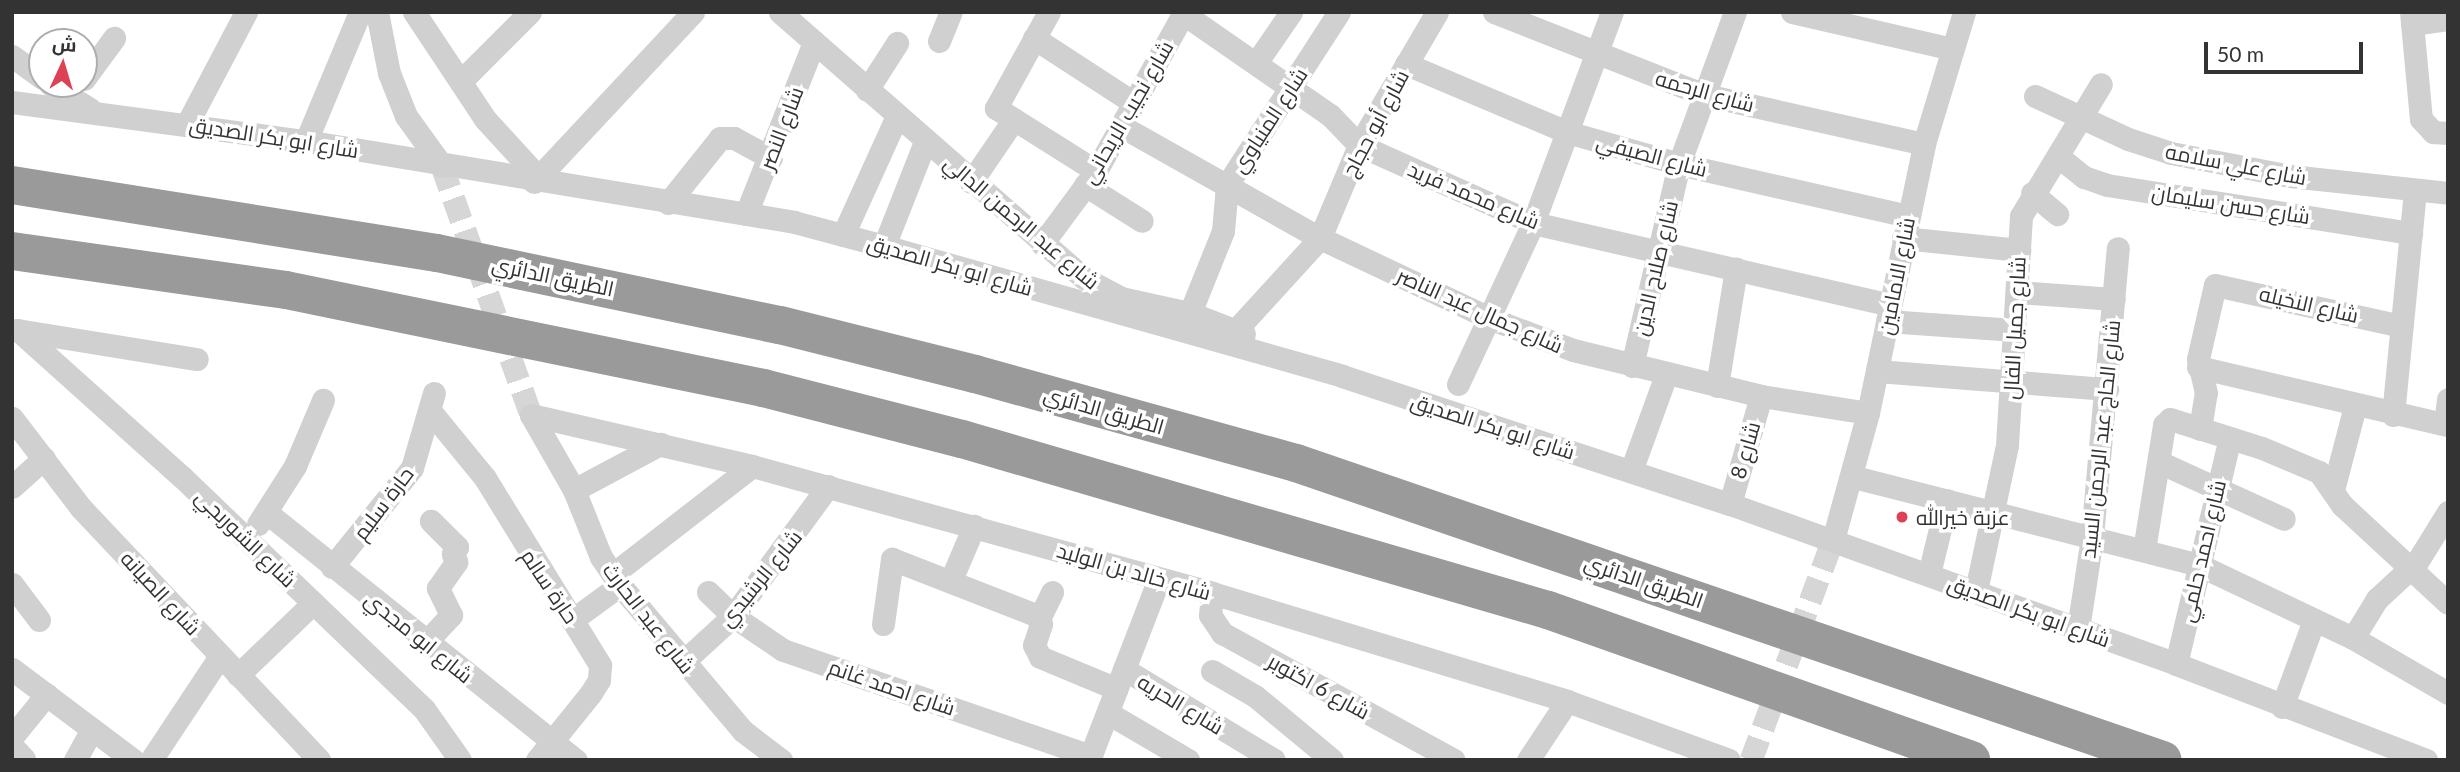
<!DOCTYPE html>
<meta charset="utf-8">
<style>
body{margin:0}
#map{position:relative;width:2460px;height:772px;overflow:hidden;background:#fff;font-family:Lato,Cairo,sans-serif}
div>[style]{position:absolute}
.street-tunnel>*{height:23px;margin-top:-11.5px;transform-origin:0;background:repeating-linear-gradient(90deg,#d6d6d6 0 23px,transparent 0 34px)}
.street>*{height:23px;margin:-11.5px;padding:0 11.5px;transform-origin:11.5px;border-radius:11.5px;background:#d0d0d0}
.highway>*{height:38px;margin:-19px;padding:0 19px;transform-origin:19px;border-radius:19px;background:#9a9a9a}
.dots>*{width:19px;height:19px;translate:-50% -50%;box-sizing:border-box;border:4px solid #fff;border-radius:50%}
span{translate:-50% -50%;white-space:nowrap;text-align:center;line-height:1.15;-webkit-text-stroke:7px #fff;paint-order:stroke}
.street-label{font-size:21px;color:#333}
.poi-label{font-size:21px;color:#333}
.left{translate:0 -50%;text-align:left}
.frame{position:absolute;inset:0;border:14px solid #333;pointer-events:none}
.north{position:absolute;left:28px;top:28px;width:70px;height:70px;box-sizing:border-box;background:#fff;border:2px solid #adadad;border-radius:50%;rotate:4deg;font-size:19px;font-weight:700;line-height:28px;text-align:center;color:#333}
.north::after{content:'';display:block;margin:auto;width:24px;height:32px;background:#dd4254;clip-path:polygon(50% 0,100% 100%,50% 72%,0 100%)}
.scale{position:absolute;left:2204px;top:42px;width:159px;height:32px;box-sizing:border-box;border:4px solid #333;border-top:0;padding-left:9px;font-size:21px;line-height:24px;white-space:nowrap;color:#333;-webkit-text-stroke:5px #fff;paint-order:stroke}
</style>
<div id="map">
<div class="street-tunnel">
<div style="left:442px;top:166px;width:264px;rotate:70.3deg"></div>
<div style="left:1751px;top:760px;width:235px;rotate:-69.6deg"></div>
</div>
<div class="street">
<div style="left:377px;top:12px;width:62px;rotate:78.9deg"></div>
<div style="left:389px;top:73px;width:46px;rotate:68.4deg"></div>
<div style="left:406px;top:116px;width:62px;rotate:54.2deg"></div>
<div style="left:414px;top:12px;width:128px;rotate:56.4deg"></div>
<div style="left:485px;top:119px;width:80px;rotate:47.5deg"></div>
<div style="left:780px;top:12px;width:404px;rotate:41.2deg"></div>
<div style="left:1084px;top:278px;width:42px;rotate:28.4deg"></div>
<div style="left:1121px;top:298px;width:71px;rotate:12.3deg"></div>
<div style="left:1190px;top:313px;width:58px;rotate:21.3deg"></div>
<div style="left:1049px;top:12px;width:110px;rotate:118.9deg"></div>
<div style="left:996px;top:108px;width:118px;rotate:32.2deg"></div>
<div style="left:1181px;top:12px;width:181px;rotate:34.7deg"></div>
<div style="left:1330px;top:115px;width:42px;rotate:46deg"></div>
<div style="left:1359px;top:145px;width:191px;rotate:24.1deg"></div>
<div style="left:1533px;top:223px;width:366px;rotate:12.9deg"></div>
<div style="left:1494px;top:12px;width:227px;rotate:21.5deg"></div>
<div style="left:1705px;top:95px;width:224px;rotate:12.6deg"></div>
<div style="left:1792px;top:12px;width:164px;rotate:13deg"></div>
<div style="left:2411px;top:12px;width:107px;rotate:84.7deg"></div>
<div style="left:2421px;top:119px;width:18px;rotate:47deg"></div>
<div style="left:2433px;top:132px;width:15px;rotate:4deg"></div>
<div style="left:2412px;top:24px;width:36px;rotate:-8deg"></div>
<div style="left:1034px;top:38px;width:119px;rotate:33deg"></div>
<div style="left:939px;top:41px;width:31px;rotate:-68deg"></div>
<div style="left:12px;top:56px;width:37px;rotate:36deg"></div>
<div style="left:1256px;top:63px;width:62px;rotate:-55.5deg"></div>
<div style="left:1406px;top:64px;width:175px;rotate:22.9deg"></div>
<div style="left:1567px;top:132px;width:116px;rotate:15.9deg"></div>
<div style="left:1679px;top:164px;width:235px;rotate:12.8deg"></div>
<div style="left:84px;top:79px;width:51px;rotate:-53.8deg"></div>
<div style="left:462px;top:80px;width:96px;rotate:-45deg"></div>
<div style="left:50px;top:84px;width:47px;rotate:32deg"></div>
<div style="left:867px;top:90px;width:56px;rotate:-57.4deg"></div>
<div style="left:2035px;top:96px;width:102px;rotate:24.8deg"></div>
<div style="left:2128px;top:139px;width:45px;rotate:18deg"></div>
<div style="left:2171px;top:153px;width:121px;rotate:10.9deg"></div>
<div style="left:2290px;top:176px;width:159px;rotate:6.1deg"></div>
<div style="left:12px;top:102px;width:297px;rotate:7.6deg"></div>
<div style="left:306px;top:141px;width:495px;rotate:9.4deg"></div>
<div style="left:794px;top:222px;width:93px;rotate:14.9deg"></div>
<div style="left:884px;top:246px;width:476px;rotate:15.8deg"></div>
<div style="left:1342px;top:376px;width:409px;rotate:18.3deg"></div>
<div style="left:1730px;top:504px;width:474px;rotate:19.7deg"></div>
<div style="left:2176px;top:664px;width:268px;rotate:21deg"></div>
<div style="left:187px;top:124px;width:127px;rotate:-62.2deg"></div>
<div style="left:1121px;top:126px;width:228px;rotate:29.4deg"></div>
<div style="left:1320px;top:238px;width:187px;rotate:25.3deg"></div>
<div style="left:1489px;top:318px;width:90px;rotate:20.9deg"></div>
<div style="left:1573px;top:350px;width:194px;rotate:13.7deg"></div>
<div style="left:1761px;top:396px;width:108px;rotate:9deg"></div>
<div style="left:306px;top:141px;width:140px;rotate:-67.3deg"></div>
<div style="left:2059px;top:157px;width:32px;rotate:39deg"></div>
<div style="left:2084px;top:177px;width:24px;rotate:19deg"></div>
<div style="left:2107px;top:185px;width:308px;rotate:9deg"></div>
<div style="left:534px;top:182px;width:233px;rotate:-46.9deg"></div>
<div style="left:971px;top:182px;width:76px;rotate:-55.7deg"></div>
<div style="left:1085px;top:185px;width:67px;rotate:32.3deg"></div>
<div style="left:2032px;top:193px;width:33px;rotate:40deg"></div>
<div style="left:668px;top:203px;width:83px;rotate:-51.3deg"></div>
<div style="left:720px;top:138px;width:14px"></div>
<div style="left:734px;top:138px;width:42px;rotate:28.4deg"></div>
<div style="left:746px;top:214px;width:185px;rotate:-68.4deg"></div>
<div style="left:843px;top:235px;width:131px;rotate:-65.6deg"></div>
<div style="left:1903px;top:238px;width:117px;rotate:5.9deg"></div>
<div style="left:1042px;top:244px;width:91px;rotate:-53.5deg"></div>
<div style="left:1096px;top:171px;width:182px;rotate:-61deg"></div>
<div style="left:884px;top:246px;width:112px;rotate:-68.5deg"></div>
<div style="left:2017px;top:292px;width:97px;rotate:4.1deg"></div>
<div style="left:1190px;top:313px;width:88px;rotate:-68.1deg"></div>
<div style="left:1223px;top:231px;width:46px;rotate:-85deg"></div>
<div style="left:1227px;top:185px;width:206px;rotate:-57.1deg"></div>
<div style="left:1887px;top:321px;width:128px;rotate:4deg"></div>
<div style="left:17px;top:330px;width:182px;rotate:9.2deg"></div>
<div style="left:18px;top:330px;width:220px;rotate:41.9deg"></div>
<div style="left:182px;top:477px;width:335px;rotate:43.8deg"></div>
<div style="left:424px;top:709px;width:62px;rotate:54.8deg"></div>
<div style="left:1235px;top:331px;width:126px;rotate:-47.6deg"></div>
<div style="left:1320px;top:238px;width:101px;rotate:-67.2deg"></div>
<div style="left:1359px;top:145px;width:154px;rotate:-59.6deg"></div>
<div style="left:1632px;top:366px;width:207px;rotate:-76.9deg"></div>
<div style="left:1679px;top:164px;width:162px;rotate:-69.8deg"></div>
<div style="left:2198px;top:367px;width:257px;rotate:13.1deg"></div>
<div style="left:1877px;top:371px;width:231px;rotate:4.5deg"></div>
<div style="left:1458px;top:384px;width:178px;rotate:-65deg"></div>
<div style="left:1533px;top:223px;width:225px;rotate:-69.5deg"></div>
<div style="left:1717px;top:386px;width:119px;rotate:-80.8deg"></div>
<div style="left:431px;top:412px;width:85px;rotate:50.7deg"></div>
<div style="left:485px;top:478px;width:220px;rotate:58.4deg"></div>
<div style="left:600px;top:665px;width:15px;rotate:94deg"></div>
<div style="left:599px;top:680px;width:15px;rotate:122deg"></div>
<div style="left:591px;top:693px;width:86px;rotate:128.9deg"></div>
<div style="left:531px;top:415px;width:227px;rotate:13deg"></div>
<div style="left:752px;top:466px;width:477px;rotate:15.4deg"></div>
<div style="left:1212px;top:593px;width:371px;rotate:16.9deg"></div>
<div style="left:1567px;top:701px;width:172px;rotate:20deg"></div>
<div style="left:531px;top:415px;width:86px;rotate:60.2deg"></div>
<div style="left:574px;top:490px;width:72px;rotate:68.1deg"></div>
<div style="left:601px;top:557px;width:34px;rotate:56deg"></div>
<div style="left:620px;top:585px;width:191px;rotate:49.9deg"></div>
<div style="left:743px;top:731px;width:48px;rotate:37.3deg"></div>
<div style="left:2393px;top:415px;width:225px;rotate:-84.4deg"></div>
<div style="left:12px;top:418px;width:113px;rotate:52.5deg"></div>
<div style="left:81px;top:508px;width:347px;rotate:46.6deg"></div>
<div style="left:2445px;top:424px;width:25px;rotate:-83deg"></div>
<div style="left:2200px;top:429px;width:36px;rotate:-81deg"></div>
<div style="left:2206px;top:393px;width:35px;rotate:-103deg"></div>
<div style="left:2198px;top:359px;width:76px;rotate:-77.1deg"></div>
<div style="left:2215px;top:285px;width:191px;rotate:12.4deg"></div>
<div style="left:2159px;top:462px;width:137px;rotate:24.5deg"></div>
<div style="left:1631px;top:471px;width:102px;rotate:-70deg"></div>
<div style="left:1854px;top:477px;width:356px;rotate:14.3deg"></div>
<div style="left:2199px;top:565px;width:170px;rotate:25.4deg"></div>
<div style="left:2353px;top:638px;width:110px;rotate:30.1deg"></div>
<div style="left:12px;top:487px;width:43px;rotate:-42.2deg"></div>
<div style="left:574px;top:490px;width:98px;rotate:-28.1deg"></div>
<div style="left:2333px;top:490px;width:87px;rotate:-75.3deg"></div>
<div style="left:1730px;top:504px;width:112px;rotate:-74deg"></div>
<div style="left:266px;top:512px;width:397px;rotate:38.7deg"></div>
<div style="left:258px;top:524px;width:69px;rotate:-57.5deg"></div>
<div style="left:295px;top:466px;width:72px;rotate:-67deg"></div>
<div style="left:1833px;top:540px;width:132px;rotate:-74.6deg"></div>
<div style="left:1868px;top:413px;width:275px;rotate:-78.2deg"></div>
<div style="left:1924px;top:144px;width:138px;rotate:-73.1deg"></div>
<div style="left:2144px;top:550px;width:127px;rotate:-80.9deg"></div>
<div style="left:2164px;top:425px;width:8px;rotate:-45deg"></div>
<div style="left:2170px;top:419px;width:96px;rotate:17.5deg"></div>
<div style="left:2262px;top:448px;width:62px;rotate:22.8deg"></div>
<div style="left:2319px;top:472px;width:40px;rotate:55.1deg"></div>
<div style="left:2342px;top:505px;width:144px;rotate:42.8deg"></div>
<div style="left:332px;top:567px;width:127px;rotate:-51.1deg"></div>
<div style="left:412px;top:468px;width:78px;rotate:-73.7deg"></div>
<div style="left:613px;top:574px;width:176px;rotate:-37.8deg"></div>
<div style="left:1929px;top:574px;width:76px;rotate:-76.3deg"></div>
<div style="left:951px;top:580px;width:59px;rotate:-66.9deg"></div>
<div style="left:12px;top:584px;width:45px;rotate:53.1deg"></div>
<div style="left:1976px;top:591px;width:149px;rotate:-78deg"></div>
<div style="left:2007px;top:445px;width:229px;rotate:-86.5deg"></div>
<div style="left:2021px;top:216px;width:154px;rotate:-58.8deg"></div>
<div style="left:708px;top:592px;width:35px;rotate:44deg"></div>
<div style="left:733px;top:616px;width:60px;rotate:34.2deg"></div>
<div style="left:783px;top:650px;width:326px;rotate:19deg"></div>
<div style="left:1212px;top:593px;width:22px;rotate:95deg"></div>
<div style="left:1210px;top:615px;width:22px;rotate:56deg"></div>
<div style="left:1222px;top:633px;width:264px;rotate:28.7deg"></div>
<div style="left:1039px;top:619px;width:30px;rotate:-64deg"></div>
<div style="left:572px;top:620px;width:59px;rotate:-36.1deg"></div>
<div style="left:883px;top:624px;width:66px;rotate:-82.1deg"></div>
<div style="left:892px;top:559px;width:155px;rotate:21.3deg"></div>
<div style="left:1036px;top:615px;width:10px;rotate:61deg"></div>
<div style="left:1041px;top:624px;width:22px;rotate:108deg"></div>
<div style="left:1034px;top:645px;width:13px;rotate:63deg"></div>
<div style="left:1040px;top:657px;width:83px;rotate:22.6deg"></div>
<div style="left:2078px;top:629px;width:93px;rotate:-81.3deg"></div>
<div style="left:2092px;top:537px;width:290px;rotate:-84.9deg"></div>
<div style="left:2353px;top:638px;width:46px;rotate:-58.4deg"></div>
<div style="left:2377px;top:599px;width:54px;rotate:-42.8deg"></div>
<div style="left:2417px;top:562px;width:59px;rotate:-58.2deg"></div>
<div style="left:426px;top:642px;width:37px;rotate:-47deg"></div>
<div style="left:451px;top:615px;width:30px;rotate:-116deg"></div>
<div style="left:438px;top:588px;width:32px;rotate:-55deg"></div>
<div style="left:456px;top:562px;width:9px;rotate:-111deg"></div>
<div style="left:453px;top:554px;width:8px;rotate:-60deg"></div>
<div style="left:457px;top:547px;width:37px;rotate:-135deg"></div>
<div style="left:683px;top:662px;width:68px;rotate:-42.6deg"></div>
<div style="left:733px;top:616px;width:161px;rotate:-53.8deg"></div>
<div style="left:2176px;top:664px;width:232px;rotate:-76.6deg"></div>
<div style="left:12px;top:669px;width:151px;rotate:36.9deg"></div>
<div style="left:1124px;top:669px;width:175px;rotate:31.2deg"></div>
<div style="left:1212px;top:671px;width:50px;rotate:30.2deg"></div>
<div style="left:1255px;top:696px;width:100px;rotate:39.7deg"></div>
<div style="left:238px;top:675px;width:104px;rotate:-43.8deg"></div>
<div style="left:2282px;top:707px;width:93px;rotate:-69.8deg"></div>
<div style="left:1108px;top:713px;width:93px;rotate:30.4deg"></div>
<div style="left:12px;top:737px;width:55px;rotate:-50.9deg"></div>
<div style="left:12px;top:746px;width:18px;rotate:47deg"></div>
<div style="left:75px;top:760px;width:35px;rotate:-61deg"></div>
<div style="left:151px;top:760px;width:125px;rotate:-56.4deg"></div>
<div style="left:1089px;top:760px;width:194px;rotate:-68.9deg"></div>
<div style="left:1528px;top:760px;width:71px;rotate:-56.5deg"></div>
</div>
<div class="highway">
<div style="left:12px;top:185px;width:430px;rotate:9.1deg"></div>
<div style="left:437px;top:253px;width:350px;rotate:11.9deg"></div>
<div style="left:780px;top:325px;width:201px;rotate:14.1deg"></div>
<div style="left:975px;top:374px;width:333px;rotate:15.5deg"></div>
<div style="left:1296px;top:463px;width:916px;rotate:18.91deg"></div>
<div style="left:12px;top:251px;width:277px;rotate:8.1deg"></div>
<div style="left:286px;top:290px;width:487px;rotate:11.6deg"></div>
<div style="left:763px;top:388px;width:205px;rotate:14.4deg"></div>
<div style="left:962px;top:439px;width:610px;rotate:16.27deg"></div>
<div style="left:1548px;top:610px;width:449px;rotate:19.5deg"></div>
</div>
<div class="dots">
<div style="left:1902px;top:517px;background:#dd4254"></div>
</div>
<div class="street-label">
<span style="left:1705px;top:91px;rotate:16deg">شارع الرحمه</span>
<span style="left:1127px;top:112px;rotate:-60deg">شارع نجيب الريحاني</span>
<span style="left:1269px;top:120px;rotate:-57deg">شارع المنياوي</span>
<span style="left:1375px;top:123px;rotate:-62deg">شارع أبو حجاج</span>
<span style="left:781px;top:128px;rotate:-69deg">شارع النصر</span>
<span style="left:274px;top:137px;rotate:9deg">شارع ابو بكر الصديق</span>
<span style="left:1652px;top:155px;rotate:15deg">شارع الصيفي</span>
<span style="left:2236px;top:164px;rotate:11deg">شارع علي سلامه</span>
<span style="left:1474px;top:195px;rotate:23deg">شارع محمد فريد</span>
<span style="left:2231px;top:204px;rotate:9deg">شارع حسن سليمان</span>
<span style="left:1022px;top:222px;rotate:40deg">شارع عبد الرحمن الدالي</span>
<span style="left:950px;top:265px;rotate:16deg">شارع ابو بكر الصديق</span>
<span style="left:1655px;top:268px;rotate:-77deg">شارع صلاح الدين</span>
<span style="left:553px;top:276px;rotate:12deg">الطريق الدائري</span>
<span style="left:1896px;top:276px;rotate:-79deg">شارع الامامين</span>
<span style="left:2309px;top:304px;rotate:13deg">شارع النخيله</span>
<span style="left:1480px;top:310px;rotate:24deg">شارع جمال عبد الناصر</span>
<span style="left:2014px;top:328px;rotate:-87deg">شارع جميل الفال</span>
<span style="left:1104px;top:410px;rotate:16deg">الطريق الدائري</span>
<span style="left:1493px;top:426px;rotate:18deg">شارع ابو بكر الصديق</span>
<span style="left:2100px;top:439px;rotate:-84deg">شارع الحاج عبد الرحمن السيد</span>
<span style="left:1745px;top:450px;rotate:-74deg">شارع 8</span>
<span style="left:383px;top:503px;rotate:-53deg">حارة سليم</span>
<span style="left:246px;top:538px;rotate:44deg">شارع الشوربجي</span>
<span style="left:2202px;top:551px;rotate:-77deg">شارع احمد حلمي</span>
<span style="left:1134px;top:571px;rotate:16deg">شارع خالد بن الوليد</span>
<span style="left:760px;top:578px;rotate:-51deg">شارع الرشيدي</span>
<span style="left:1644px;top:581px;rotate:19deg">الطريق الدائري</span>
<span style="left:550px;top:586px;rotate:56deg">حارة سالم</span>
<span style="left:161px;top:593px;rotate:47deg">شارع الصيانه</span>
<span style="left:2029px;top:611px;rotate:20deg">شارع ابو بكر الصديق</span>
<span style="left:649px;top:618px;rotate:52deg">شارع عبد الحارث</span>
<span style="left:419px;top:637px;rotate:39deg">شارع ابو مجدي</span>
<span style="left:1319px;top:686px;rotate:29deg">شارع 6 اكتوبر</span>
<span style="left:892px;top:687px;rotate:19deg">شارع احمد غانم</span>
<span style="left:1181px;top:704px;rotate:31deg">شارع الحريه</span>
</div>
<div class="poi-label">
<span class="left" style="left:1916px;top:517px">عزبة خيرالله</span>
</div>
<div class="frame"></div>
<div class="north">ش</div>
<div class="scale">50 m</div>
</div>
